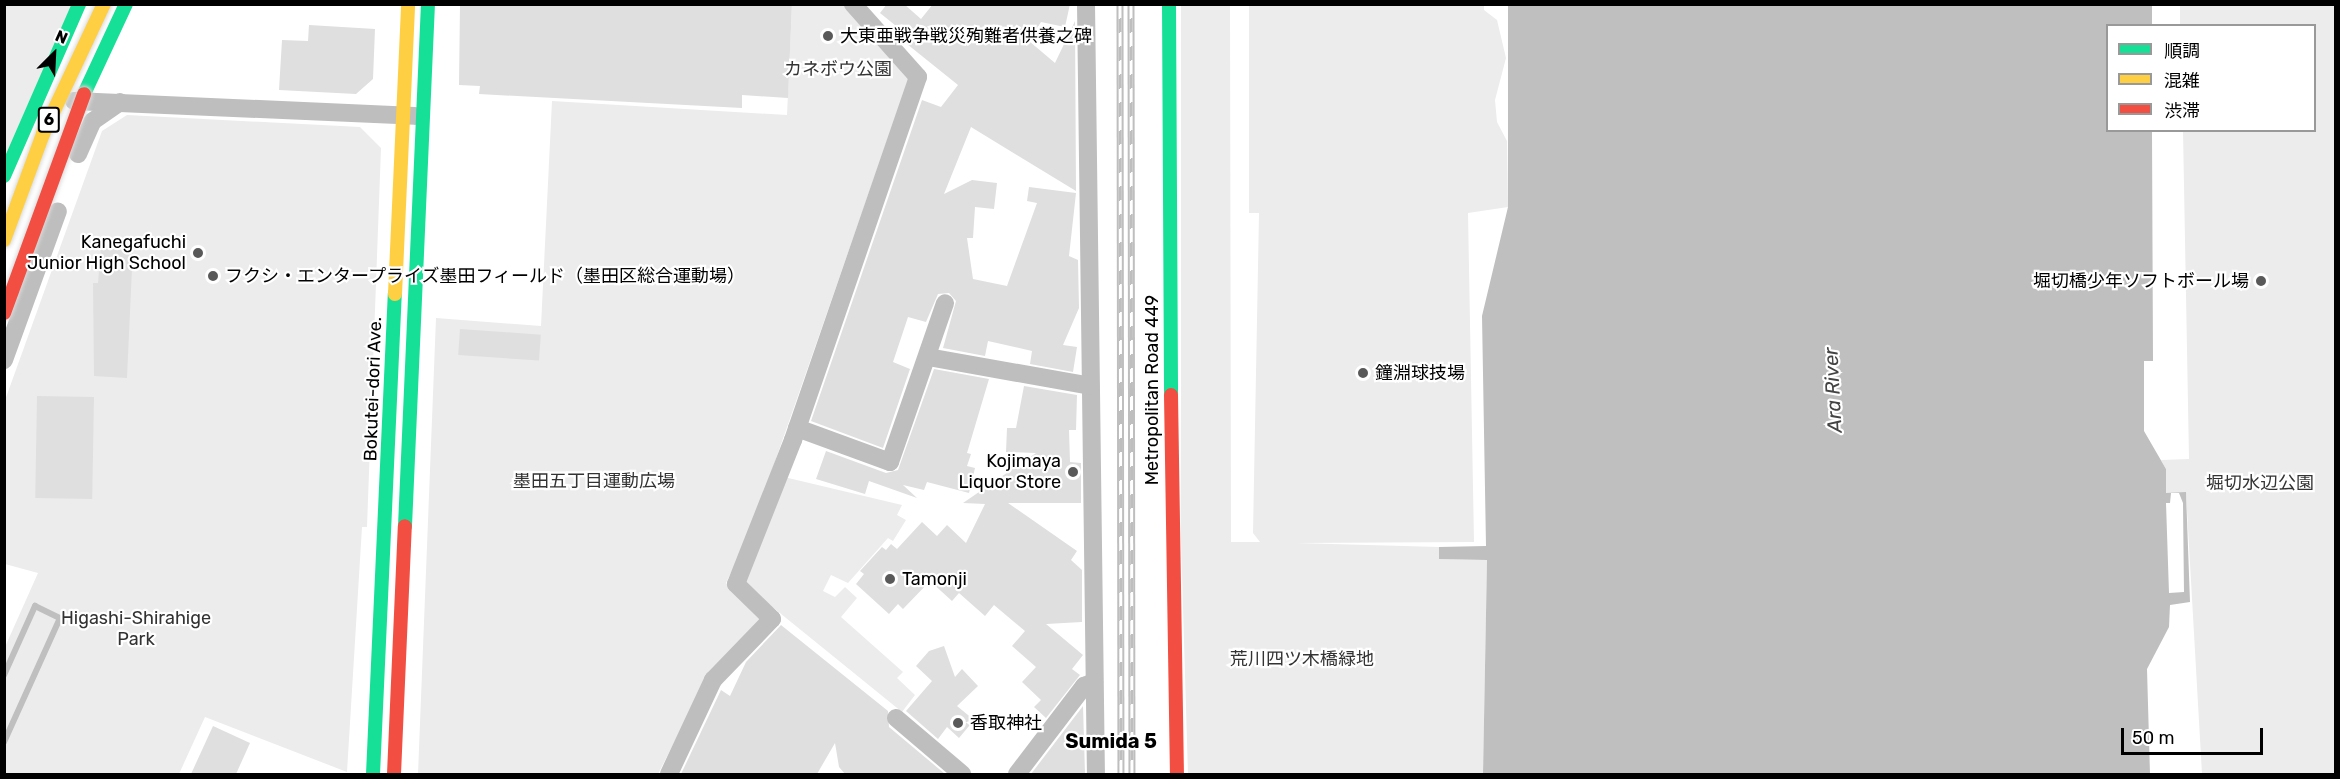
<!DOCTYPE html>
<meta charset="utf-8">
<style>
body{margin:0}
#map{position:relative;width:2340px;height:779px;overflow:hidden;background:#fff;font-family:Rubik,"Noto Sans JP",sans-serif}
div>[style]{position:absolute}
.green>*{inset:0;background:#ececec}
.water>*{inset:0;background:#bfbfbf}
.pier>*{inset:0;background:#fff}
.stream>*{height:6px;margin:-3px;padding:0 3px;transform-origin:3px;border-radius:3px;background:#bfbfbf}
.building>*{inset:0;background:#dfdfdf;transform-origin:0 0}
.street>*{height:18px;margin:-9px;padding:0 9px;transform-origin:9px;border-radius:9px;background:#bebebe}
.fast>*{height:14px;margin:-7px;padding:0 7px;transform-origin:7px;border-radius:7px;background:#16e098}
.slow>*{height:14px;margin:-7px;padding:0 7px;transform-origin:7px;border-radius:7px;background:#ffcf43}
.jam>*{height:14px;margin:-7px;padding:0 7px;transform-origin:7px;border-radius:7px;background:#f24e42}
.rail>*{height:7px;margin-top:-3.5px;transform-origin:0;background:repeating-linear-gradient(90deg,#fff 0 14px,#bebebe 0 28px);box-sizing:border-box;border-block:2px solid #bebebe}
.bridges{filter:drop-shadow(0 0 2px #dbdbdb) drop-shadow(0 0 2px #dbdbdb)}
.slow-bridge>*{height:14px;margin:-7px;padding:0 7px;transform-origin:7px;border-radius:7px;background:#ffcf43}
.jam-bridge>*{height:14px;margin:-7px;padding:0 7px;transform-origin:7px;border-radius:7px;background:#f24e42}
.dots>*{width:16px;height:16px;translate:-50% -50%;box-sizing:border-box;border:3px solid #fff;border-radius:50%}
span{translate:-50% -50%;white-space:nowrap;text-align:center;line-height:1.15;-webkit-text-stroke:4.5px #fff;paint-order:stroke}
.shield-label span{padding:2px 4px;background:#fff;border:2px solid;border-radius:4px;-webkit-text-stroke-width:0}
.shield-label{font-size:16px;color:#000;font-weight:700}
.poi-label{font-size:18px;color:#000}
.left{translate:0 -50%;text-align:left}
.right{translate:-100% -50%;text-align:right}
.park-label{font-size:18px;color:#333}
.street-label{font-size:18px;color:#000}
.water-label{font-size:20px;color:#444;font-style:italic}
.neighbourhood-label{font-size:20px;color:#000;font-weight:700}
.frame{position:absolute;inset:0;border:6px solid #000;pointer-events:none}
.legend{position:absolute;left:2106px;top:24px;width:210px;height:108px;box-sizing:border-box;background:#fff;border:2px solid #999;margin:0;padding:8px 10px;list-style:none;font-size:18px;color:#000}
.legend li{display:flex;align-items:center;gap:12px;height:30px}
.legend b{width:30px;border:2px solid #999}
.north{position:absolute;left:24px;top:24px;width:60px;height:60px;-webkit-text-stroke:4px #fff;paint-order:stroke;rotate:24deg;font-size:16px;font-weight:700;line-height:24px;text-align:center;color:#000}
.north::after{content:'';display:block;margin:auto;width:21px;height:27px;background:#000;clip-path:polygon(50% 0,100% 100%,50% 72%,0 100%)}
.scale{position:absolute;left:2121px;top:728px;width:142px;height:27px;box-sizing:border-box;border:3px solid #000;border-top:0;padding-left:8px;font-size:18px;line-height:21px;white-space:nowrap;color:#000;-webkit-text-stroke:4px #fff;paint-order:stroke}
</style>
<div id="map">
<div class="green">
<div style="clip-path:polygon(5px 5px,72px 5px,5px 156px)"></div>
<div style="clip-path:polygon(792px 5px,843px 5px,909px 78px,750px 533px,726px 583px,761px 620px,709px 674px,658px 774px,418px 774px,436px 318px,541px 326px,552px 101px,787px 115px)"></div>
<div style="clip-path:polygon(1181px 5px,1230px 5px,1231px 542px,1260px 542px,1253px 533px,1259px 213px,1249px 213px,1249px 5px,1484px 5px,1484px 10px,1497px 20px,1506px 58px,1495px 100px,1497px 122px,1507px 141px,1508px 207px,1468px 213px,1474px 542px,1296px 543px,1439px 547px,1439px 559px,1487px 560px,1483px 774px,1188px 774px,1181px 541px)"></div>
<div style="clip-path:polygon(2180px 5px,2335px 5px,2335px 774px,2202px 774px,2186px 493px,2165px 493px,2166px 469px,2161px 460px,2189px 459px,2183px 131px,2314px 130px,2314px 26px,2180px 25px)"></div>
<div style="clip-path:polygon(127px 115px,360px 127px,381px 148px,367px 527px,362px 527px,347px 772px,205px 717px,179px 774px,5px 774px,5px 647px,38px 573px,5px 564px,4px 403px,102px 131px)"></div>
<div style="clip-path:polygon(784px 477px,902px 505px,897px 515px,906px 520px,893px 541px,888px 538px,848px 583px,831px 575px,823px 591px,835px 597px,845px 587px,857px 598px,841px 617px,903px 672px,897px 678px,915px 695px,902px 712px,743px 583px)"></div>
</div>
<div class="water">
<div style="clip-path:polygon(1508px 5px,2152px 5px,2152px 25px,2108px 26px,2108px 130px,2152px 131px,2153px 361px,2144px 361px,2144px 431px,2166px 469px,2166px 493px,2186px 492px,2190px 602px,2170px 605px,2169px 627px,2147px 669px,2150px 774px,1483px 774px,1487px 560px,1439px 559px,1439px 547px,1486px 546px,1482px 316px,1508px 207px)"></div>
</div>
<div class="pier">
<div style="clip-path:polygon(2171px 493px,2179px 493px,2183px 503px,2184px 592px,2169px 593px,2166px 503px,2170px 503px)"></div>
</div>
<div class="stream">
<div style="left:4px;top:675px;width:76px;rotate:-65.8deg"></div>
<div style="left:35px;top:606px;width:28px;rotate:26deg"></div>
<div style="left:60px;top:618px;width:136px;rotate:114.3deg"></div>
</div>
<div class="building">
<div style="clip-path:polygon(460px 4px,792px 4px,788px 98px,742px 95px,742px 108px,479px 94px,480px 86px,459px 85px)"></div>
<div style="clip-path:polygon(887px 4px,904px 4px,921px 19px,933px 4px,1070px 4px,1065px 27px,1041px 22px,1029px 41px,1055px 63px,1075px 21px,1076px 191px,971px 127px,944px 194px,972px 180px,997px 183px,994px 209px,975px 207px,973px 238px,967px 238px,973px 279px,1007px 286px,1037px 203px,1027px 201px,1029px 187px,1076px 193px,1069px 256px,1078px 260px,1079px 308px,1063px 345px,1077px 347px,1073px 372px,1030px 364px,1032px 351px,988px 341px,985px 356px,943px 348px,956px 301px,949px 293px,938px 294px,926px 322px,908px 317px,893px 362px,910px 369px,883px 448px,811px 421px,922px 100px,941px 107px,958px 85px,902px 40px,906px 34px,880px 13px)"></div>
<div style="clip-path:polygon(309px 25px,375px 29px,373px 79px,356px 94px,279px 90px,282px 40px,308px 41px)"></div>
<div style="clip-path:polygon(101px 245px,133px 246px,127px 378px,94px 376px,93px 283px,98px 283px)"></div>
<div style="left:460px;top:329px;width:81px;height:26px;rotate:4deg"></div>
<div style="clip-path:polygon(934px 369px,989px 379px,967px 453px,971px 454px,967px 466px,975px 468px,969px 493px,927px 482px,924px 490px,903px 485px,917px 498px,869px 481px,865px 494px,816px 479px,826px 451px,886px 473px,898px 470px)"></div>
<div style="clip-path:polygon(1024px 386px,1077px 395px,1076px 430px,1069px 430px,1070px 462px,1081px 463px,1081px 503px,1008px 503px,1077px 551px,1071px 560px,1082px 570px,1082px 622px,1046px 624px,1083px 655px,1072px 669px,1080px 675px,1046px 718px,1034px 707px,1041px 700px,1022px 682px,1036px 667px,1012px 646px,1025px 631px,994px 605px,985px 616px,959px 593px,952px 601px,930px 581px,903px 609px,898px 604px,889px 614px,856px 584px,864px 574px,860px 571px,882px 547px,886px 550px,891px 544px,897px 549px,922px 522px,937px 536px,947px 525px,966px 543px,985px 504px,963px 503px,1036px 453px,1006px 452px,1007px 428px,1016px 428px)"></div>
<div style="left:37px;top:396px;width:57px;height:102px;rotate:1deg"></div>
<div style="clip-path:polygon(781px 625px,888px 711px,889px 727px,945px 774px,845px 774px,839px 767px,835px 743px,817px 774px,681px 774px,721px 690px,730px 696px,746px 662px)"></div>
<div style="clip-path:polygon(944px 646px,955px 677px,962px 669px,978px 686px,957px 706px,974px 720px,959px 738px,947px 727px,938px 739px,906px 711px,932px 681px,916px 666px,929px 651px)"></div>
<div style="clip-path:polygon(1083px 706px,1085px 774px,1031px 774px)"></div>
<div style="clip-path:polygon(213px 726px,250px 743px,236px 774px,191px 774px)"></div>
</div>
<div class="street">
<div style="left:1086px;top:4px;width:770px;rotate:89.26deg"></div>
<div style="left:74px;top:101px;width:341px;rotate:2.5deg"></div>
<div style="left:78px;top:154px;width:36px;rotate:-66deg"></div>
<div style="left:93px;top:121px;width:33px;rotate:-35deg"></div>
<div style="left:928px;top:357px;width:165px;rotate:10.1deg"></div>
<div style="left:4px;top:360px;width:158px;rotate:-70.1deg"></div>
<div style="left:797px;top:428px;width:99px;rotate:20.1deg"></div>
<div style="left:890px;top:462px;width:168px;rotate:-70.9deg"></div>
<div style="left:896px;top:718px;width:87px;rotate:40.3deg"></div>
<div style="left:669px;top:774px;width:104px;rotate:-64.9deg"></div>
<div style="left:713px;top:680px;width:85px;rotate:-46deg"></div>
<div style="left:772px;top:619px;width:50px;rotate:-135.8deg"></div>
<div style="left:736px;top:584px;width:155px;rotate:-68.4deg"></div>
<div style="left:793px;top:440px;width:384px;rotate:-71deg"></div>
<div style="left:918px;top:77px;width:98px;rotate:-131.7deg"></div>
<div style="left:1017px;top:774px;width:111px;rotate:-52.7deg"></div>
<div style="left:1084px;top:686px;width:11px;rotate:-22deg"></div>
</div>
<div class="fast">
<div style="left:1169px;top:4px;width:391px;rotate:89.7deg"></div>
<div style="left:84px;top:94px;width:99px;rotate:-65deg"></div>
<div style="left:4px;top:176px;width:188px;rotate:-66.4deg"></div>
<div style="left:405px;top:526px;width:523px;rotate:-87.48deg"></div>
<div style="left:373px;top:774px;width:481px;rotate:-87.4deg"></div>
</div>
<div class="slow">
<div style="left:395px;top:294px;width:290px;rotate:-87.4deg"></div>
</div>
<div class="jam">
<div style="left:1171px;top:395px;width:379px;rotate:89.1deg"></div>
<div style="left:394px;top:774px;width:248px;rotate:-87.5deg"></div>
</div>
<div class="rail">
<div style="left:1120px;top:4px;width:770px;rotate:89.93deg"></div>
<div style="left:1131px;top:4px;width:770px;rotate:89.93deg"></div>
</div>
<div class="bridges">
<div class="slow-bridge">
<div style="left:4px;top:240px;width:113px;rotate:-69.8deg"></div>
<div style="left:43px;top:134px;width:144px;rotate:-64.9deg"></div>
</div>
<div class="jam-bridge">
<div style="left:4px;top:313px;width:233px;rotate:-69.9deg"></div>
</div>
</div>
<div class="dots">
<div style="left:828px;top:36px;background:#595959"></div>
<div style="left:198px;top:253px;background:#595959"></div>
<div style="left:213px;top:276px;background:#595959"></div>
<div style="left:2261px;top:281px;background:#595959"></div>
<div style="left:1363px;top:373px;background:#595959"></div>
<div style="left:1073px;top:472px;background:#595959"></div>
<div style="left:890px;top:579px;background:#595959"></div>
<div style="left:958px;top:723px;background:#595959"></div>
</div>
<div class="shield-label">
<span style="left:49px;top:120px">6</span>
</div>
<div class="poi-label">
<span class="left" style="left:840px;top:36px">大東亜戦争戦災殉難者供養之碑</span>
<span class="right" style="left:186px;top:253px">Kanegafuchi<br>Junior High School</span>
<span class="left" style="left:225px;top:276px">フクシ・エンタープライズ墨田フィールド（墨田区総合運動場）</span>
<span class="right" style="left:2249px;top:281px">堀切橋少年ソフトボール場</span>
<span class="left" style="left:1375px;top:373px">鐘淵球技場</span>
<span class="right" style="left:1061px;top:472px">Kojimaya<br>Liquor Store</span>
<span class="left" style="left:902px;top:579px">Tamonji</span>
<span class="left" style="left:970px;top:723px">香取神社</span>
</div>
<div class="park-label">
<span style="left:838px;top:69px">カネボウ公園</span>
<span style="left:594px;top:481px">墨田五丁目運動広場</span>
<span style="left:2260px;top:483px">堀切水辺公園</span>
<span style="left:136px;top:629px">Higashi-Shirahige<br>Park</span>
<span style="left:1302px;top:659px">荒川四ツ木橋緑地</span>
</div>
<div class="street-label">
<span style="left:373px;top:389px;rotate:-88deg">Bokutei-dori Ave.</span>
<span style="left:1152px;top:390px;rotate:-90deg">Metropolitan Road 449</span>
</div>
<div class="water-label">
<span style="left:1833px;top:390px;rotate:-93deg">Ara River</span>
</div>
<div class="neighbourhood-label">
<span style="left:1111px;top:741px">Sumida 5</span>
</div>
<div class="frame"></div>
<ul class="legend">
<li><b style="height:8px;background:#16e098"></b>順調</li>
<li><b style="height:8px;background:#ffcf43"></b>混雑</li>
<li><b style="height:8px;background:#f24e42"></b>渋滞</li>
</ul>
<div class="north">N</div>
<div class="scale">50 m</div>
</div>
